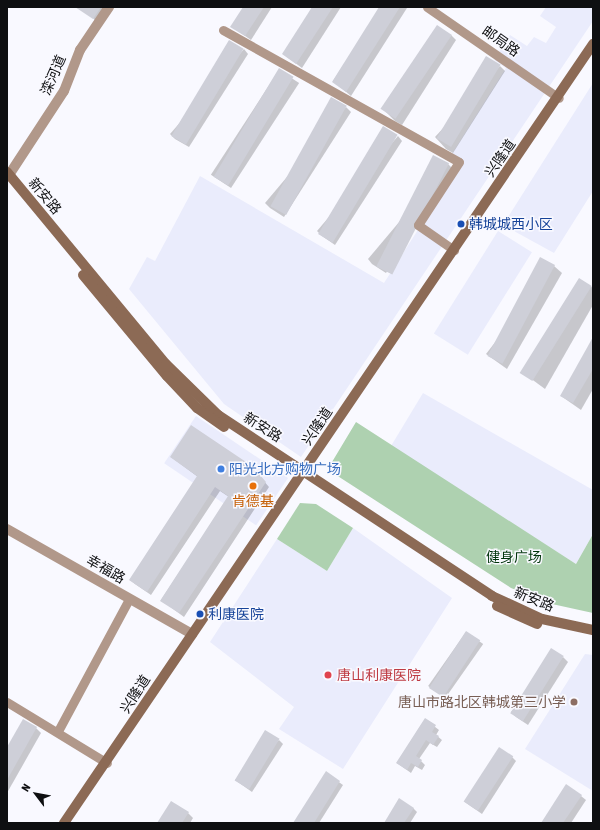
<!DOCTYPE html>
<meta charset="utf-8">
<style>
body{margin:0}
#map{position:relative;width:600px;height:830px;overflow:hidden;background:#f9f9ff;font-family:"Asap Condensed","Noto Sans SC",sans-serif}
div>[style]{position:absolute}
.built>*{inset:0;background:#eaecfc;transform-origin:0 0}
.green>*{inset:0;background:#aed1b0}
.shadow>*{inset:0;background:#0003;transform-origin:0 0}
.building>*{inset:0;background:#cecfd8;transform-origin:0 0}
.minor>*{height:9px;margin:-4.5px;padding:0 4.5px;transform-origin:4.5px;border-radius:4.5px;background:#b1988a}
.tertiary>*{height:10px;margin:-5px;padding:0 5px;transform-origin:5px;border-radius:5px;background:#b1988a}
.secondary>*{height:10px;margin:-5px;padding:0 5px;transform-origin:5px;border-radius:5px;background:#8c6a55}
.dots>*{width:11px;height:11px;translate:-50% -50%;box-sizing:border-box;border:2px solid #f9f9ff;border-radius:50%}
span{translate:-50% -50%;white-space:nowrap;text-align:center;line-height:1.15;-webkit-text-stroke:3px #f9f9ff;paint-order:stroke}
.street-label{font-size:14px;color:#0e0f11}
.transit-label{font-size:14px;color:#164399}
.left{translate:0 -50%;text-align:left}
.shop-label{font-size:14px;color:#366cbe}
.food-label{font-size:14px;color:#c56008}
.park-label{font-size:14px;color:#00340b}
.health-label{font-size:14px;color:#be3a42}
.education-label{font-size:14px;color:#785e54}
.right{translate:-100% -50%;text-align:right}
.frame{position:absolute;inset:0;border:8px solid #0e0f11;pointer-events:none}
.north{position:absolute;left:16px;top:774px;width:40px;height:40px;-webkit-text-stroke:3px #f9f9ff;paint-order:stroke;rotate:302deg;font-size:11px;font-weight:700;line-height:16px;text-align:center;color:#0e0f11}
.north::after{content:'';display:block;margin:auto;width:14px;height:18px;background:#0e0f11;clip-path:polygon(50% 0,100% 100%,50% 72%,0 100%)}
</style>
<div id="map">
<div class="built">
<div style="clip-path:polygon(546px 7px,593px 7px,593px 21px,301px 457px,224px 404px,129px 289px,147px 257px,155px 261px,200px 176px,384px 283px,460px 164px,450px 157px,506px 68px,494px 60px,510px 35px,527px 46px,534px 37px,546px 43px,556px 27px,540px 16px)"></div>
<div style="clip-path:polygon(593px 83px,593px 191px,554px 253px,503px 225px)"></div>
<div style="left:498px;top:231px;width:40px;height:121px;rotate:32deg"></div>
<div style="clip-path:polygon(423px 393px,593px 490px,593px 534px,576px 564px,391px 446px)"></div>
<div style="left:196px;top:416px;width:111px;height:57px;rotate:34deg"></div>
<div style="clip-path:polygon(353px 528px,452px 598px,343px 769px,279px 729px,294px 707px,210px 642px,277px 539px,327px 571px)"></div>
<div style="clip-path:polygon(585px 654px,593px 655px,593px 791px,525px 749px)"></div>
</div>
<div class="green">
<div style="clip-path:polygon(356px 422px,576px 564px,593px 534px,593px 613px,552px 604px,511px 588px,333px 473px,329px 467px)"></div>
<div style="clip-path:polygon(300px 503px,316px 504px,353px 528px,327px 571px,277px 539px)"></div>
</div>
<div class="shadow">
<div style="clip-path:polygon(81px 7px,109px 7px,98px 23px)"></div>
<div style="clip-path:polygon(244px 7px,272px 7px,251px 40px,232px 27px)"></div>
<div style="clip-path:polygon(313px 7px,341px 7px,302px 68px,283px 54px)"></div>
<div style="clip-path:polygon(381px 7px,407px 8px,351px 96px,333px 81px)"></div>
<div style="clip-path:polygon(451px 35px,456px 40px,402px 125px,395px 121px,384px 110px)"></div>
<div style="clip-path:polygon(244px 49px,248px 54px,189px 147px,175px 139px,170px 134px)"></div>
<div style="clip-path:polygon(500px 66px,505px 71px,453px 153px,446px 149px,435px 137px)"></div>
<div style="left:279px;top:70px;width:24px;height:125px;rotate:33deg"></div>
<div style="clip-path:polygon(346px 107px,351px 112px,284px 217px,270px 208px,265px 203px)"></div>
<div style="clip-path:polygon(398px 136px,402px 141px,335px 245px,322px 236px,317px 231px)"></div>
<div style="clip-path:polygon(448px 164px,453px 169px,386px 273px,372px 264px,368px 259px)"></div>
<div style="clip-path:polygon(554px 266px,562px 273px,507px 369px,486px 354px)"></div>
<div style="clip-path:polygon(580px 280px,593px 288px,593px 305px,545px 389px,526px 375px)"></div>
<div style="clip-path:polygon(593px 339px,593px 389px,581px 410px,561px 396px)"></div>
<div style="clip-path:polygon(171px 457px,256px 472px,269px 487px,184px 617px,161px 600px,229px 497px,220px 491px,151px 595px,135px 584px,130px 580px,198px 477px)"></div>
<div style="left:466px;top:632px;width:21px;height:66px;rotate:35deg"></div>
<div style="clip-path:polygon(563px 657px,568px 662px,528px 725px,516px 717px,511px 712px)"></div>
<div style="clip-path:polygon(425px 719px,439px 730px,436px 735px,442px 740px,437px 747px,430px 743px,419px 759px,425px 765px,422px 770px,415px 766px,411px 773px,397px 763px)"></div>
<div style="clip-path:polygon(36px 728px,41px 733px,7px 793px,7px 749px)"></div>
<div style="clip-path:polygon(279px 740px,283px 744px,252px 792px,235px 780px)"></div>
<div style="clip-path:polygon(512px 757px,516px 761px,482px 814px,469px 805px,465px 802px)"></div>
<div style="clip-path:polygon(326px 773px,343px 785px,319px 823px,297px 823px)"></div>
<div style="clip-path:polygon(581px 796px,586px 800px,571px 823px,542px 823px)"></div>
<div style="clip-path:polygon(413px 808px,417px 812px,410px 823px,385px 823px)"></div>
<div style="clip-path:polygon(188px 813px,193px 818px,190px 823px,158px 823px)"></div>
</div>
<div class="building">
<div style="clip-path:polygon(75px 7px,101px 7px,93px 19px)"></div>
<div style="clip-path:polygon(243px 7px,264px 7px,245px 36px,230px 27px)"></div>
<div style="clip-path:polygon(312px 7px,333px 7px,296px 64px,282px 54px)"></div>
<div style="clip-path:polygon(379px 7px,400px 7px,346px 92px,332px 82px)"></div>
<div style="left:437px;top:25px;width:18px;height:101px;rotate:34deg"></div>
<div style="left:229px;top:40px;width:17px;height:112px;rotate:31deg"></div>
<div style="left:486px;top:56px;width:17px;height:96px;rotate:31deg"></div>
<div style="left:279px;top:68px;width:17px;height:127px;rotate:31deg"></div>
<div style="left:331px;top:97px;width:18px;height:125px;rotate:29deg"></div>
<div style="left:383px;top:126px;width:17px;height:126px;rotate:31deg"></div>
<div style="left:433px;top:155px;width:18px;height:125px;rotate:27deg"></div>
<div style="left:540px;top:257px;width:17px;height:112px;rotate:28deg"></div>
<div style="left:579px;top:278px;width:15px;height:112px;rotate:32deg"></div>
<div style="clip-path:polygon(593px 337px,593px 369px,573px 403px,560px 396px)"></div>
<div style="clip-path:polygon(191px 425px,252px 466px,266px 482px,179px 613px,160px 601px,228px 496px,215px 487px,147px 592px,129px 580px,197px 476px,170px 457px)"></div>
<div style="left:466px;top:631px;width:17px;height:68px;rotate:33deg"></div>
<div style="left:551px;top:648px;width:15px;height:77px;rotate:32deg"></div>
<div style="clip-path:polygon(425px 718px,436px 725px,432px 732px,439px 736px,433px 745px,426px 740px,416px 756px,422px 760px,418px 767px,411px 763px,407px 770px,396px 763px)"></div>
<div style="clip-path:polygon(23px 719px,37px 727px,7px 780px,7px 747px)"></div>
<div style="left:265px;top:730px;width:17px;height:59px;rotate:31deg"></div>
<div style="left:499px;top:747px;width:17px;height:65px;rotate:33deg"></div>
<div style="clip-path:polygon(326px 771px,340px 781px,314px 823px,293px 823px)"></div>
<div style="clip-path:polygon(566px 784px,582px 795px,563px 823px,541px 823px)"></div>
<div style="clip-path:polygon(399px 798px,414px 808px,404px 823px,384px 823px)"></div>
<div style="clip-path:polygon(171px 801px,189px 812px,182px 823px,157px 823px)"></div>
</div>
<div class="minor">
<div style="left:427px;top:7px;width:160px;rotate:34.6deg"></div>
<div style="left:223px;top:30px;width:270px;rotate:29.2deg"></div>
<div style="left:459px;top:162px;width:75px;rotate:123.1deg"></div>
<div style="left:418px;top:225px;width:44px;rotate:34.8deg"></div>
<div style="left:7px;top:702px;width:117px;rotate:31.4deg"></div>
<div style="left:58px;top:731px;width:150px;rotate:-61.7deg"></div>
</div>
<div class="tertiary">
<div style="left:9px;top:175px;width:100px;rotate:-56.8deg"></div>
<div style="left:64px;top:91px;width:44px;rotate:-68.7deg"></div>
<div style="left:80px;top:50px;width:52px;rotate:-56deg"></div>
<div style="left:7px;top:529px;width:213px;rotate:29.6deg"></div>
</div>
<div class="secondary">
<div style="left:7px;top:172px;width:249px;rotate:50.4deg"></div>
<div style="left:166px;top:364px;width:73px;rotate:44.4deg"></div>
<div style="left:218px;top:415px;width:328px;rotate:33.4deg"></div>
<div style="left:492px;top:596px;width:55px;rotate:24.7deg"></div>
<div style="left:542px;top:619px;width:52px;rotate:12.2deg"></div>
<div style="left:83px;top:275px;width:131px;rotate:50.3deg"></div>
<div style="left:167px;top:376px;width:44px;rotate:46.8deg"></div>
<div style="left:197px;top:408px;width:33px;rotate:35deg"></div>
<div style="left:497px;top:606px;width:44px;rotate:24.2deg"></div>
<div style="left:64px;top:823px;width:942px;rotate:-55.82deg"></div>
</div>
<div class="dots">
<div style="left:461px;top:224px;background:#1a4fb4"></div>
<div style="left:221px;top:469px;background:#3f7fe0"></div>
<div style="left:253px;top:486px;background:#e8710a"></div>
<div style="left:200px;top:614px;background:#1a4fb4"></div>
<div style="left:328px;top:675px;background:#e0444e"></div>
<div style="left:574px;top:702px;background:#8d6e63"></div>
</div>
<div class="street-label">
<span style="left:501px;top:41px;rotate:35deg">邮局路</span>
<span style="left:53px;top:75px;rotate:-66deg">滦河道</span>
<span style="left:500px;top:158px;rotate:-55deg">兴隆道</span>
<span style="left:45px;top:196px;rotate:50deg">新安路</span>
<span style="left:317px;top:426px;rotate:-56deg">兴隆道</span>
<span style="left:263px;top:427px;rotate:32deg">新安路</span>
<span style="left:106px;top:569px;rotate:30deg">幸福路</span>
<span style="left:534px;top:599px;rotate:22deg">新安路</span>
<span style="left:135px;top:694px;rotate:-57deg">兴隆道</span>
</div>
<div class="transit-label">
<span class="left" style="left:469px;top:224px">韩城城西小区</span>
<span class="left" style="left:208px;top:614px">利康医院</span>
</div>
<div class="shop-label">
<span class="left" style="left:229px;top:469px">阳光北方购物广场</span>
</div>
<div class="food-label">
<span style="left:253px;top:501px">肯德基</span>
</div>
<div class="park-label">
<span style="left:514px;top:557px">健身广场</span>
</div>
<div class="health-label">
<span class="left" style="left:337px;top:675px">唐山利康医院</span>
</div>
<div class="education-label">
<span class="right" style="left:566px;top:702px">唐山市路北区韩城第三小学</span>
</div>
<div class="frame"></div>
<div class="north">N</div>
</div>
